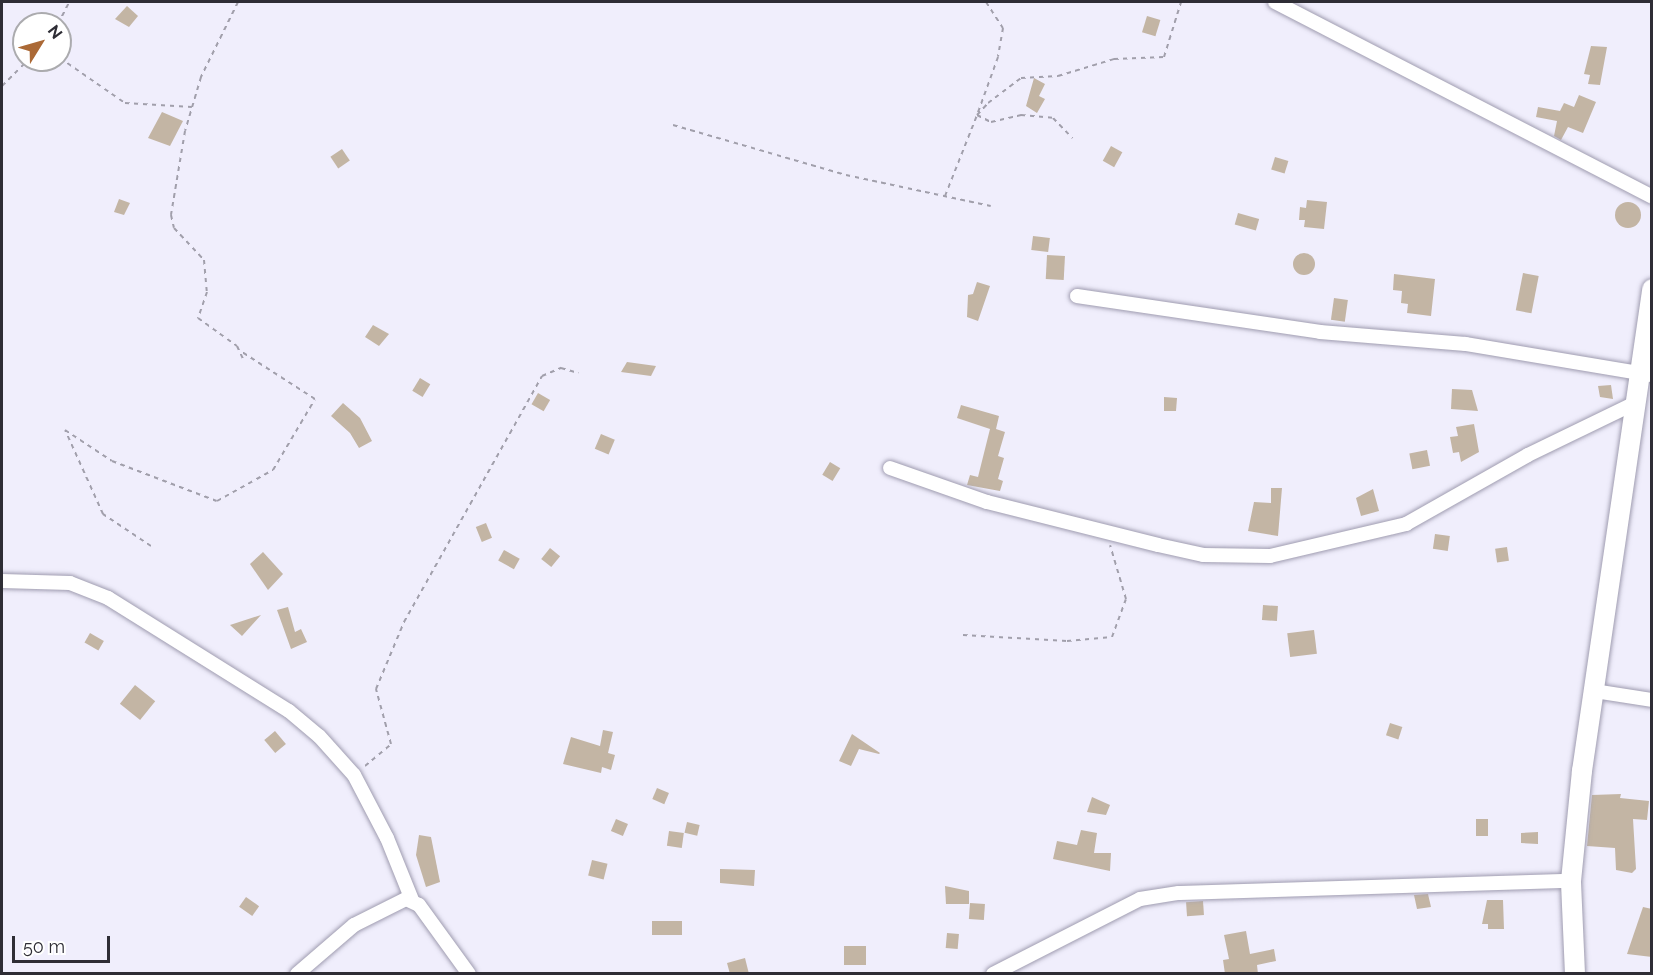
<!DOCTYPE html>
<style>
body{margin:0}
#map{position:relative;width:1653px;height:975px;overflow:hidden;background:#f0eefc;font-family:Raleway,sans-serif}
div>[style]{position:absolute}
.building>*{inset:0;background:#c3b5a4;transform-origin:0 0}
.round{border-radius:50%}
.path>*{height:2px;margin-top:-1px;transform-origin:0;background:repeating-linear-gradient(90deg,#a19fab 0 4.5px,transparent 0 9px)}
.roads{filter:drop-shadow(0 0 2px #9f9cb0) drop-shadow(0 0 2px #9f9cb0)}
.street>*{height:14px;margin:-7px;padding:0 7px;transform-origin:7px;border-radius:7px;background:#fff}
.secondary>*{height:20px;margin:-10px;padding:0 10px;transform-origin:10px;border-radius:10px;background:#fff}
span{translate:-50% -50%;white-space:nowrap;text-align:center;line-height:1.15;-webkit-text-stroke:4.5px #fff;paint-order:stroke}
.frame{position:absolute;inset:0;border:3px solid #2e2d35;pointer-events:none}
.north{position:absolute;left:12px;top:12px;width:60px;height:60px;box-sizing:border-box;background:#fff;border:2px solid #ababae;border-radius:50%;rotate:53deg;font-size:16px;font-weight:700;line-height:24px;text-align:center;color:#2e2d35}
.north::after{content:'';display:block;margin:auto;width:21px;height:27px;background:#ab6936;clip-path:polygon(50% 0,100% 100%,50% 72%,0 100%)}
.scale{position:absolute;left:12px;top:936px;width:98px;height:27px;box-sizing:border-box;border:3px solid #2e2d35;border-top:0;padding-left:8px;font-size:18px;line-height:21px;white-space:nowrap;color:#2e2d35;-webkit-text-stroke:4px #fff;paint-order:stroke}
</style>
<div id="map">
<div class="building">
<div style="clip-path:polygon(127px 6px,138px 16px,129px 27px,115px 19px)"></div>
<div style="left:1147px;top:16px;width:14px;height:17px;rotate:17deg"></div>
<div style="clip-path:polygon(1591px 46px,1607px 47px,1600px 85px,1588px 84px,1590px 75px,1584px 74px)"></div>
<div style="clip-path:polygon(1034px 78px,1045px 84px,1039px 96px,1045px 99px,1037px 113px,1026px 106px)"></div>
<div style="clip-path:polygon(1579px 95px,1596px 102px,1583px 133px,1568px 127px,1561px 140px,1554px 136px,1557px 121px,1536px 117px,1538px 107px,1560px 111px,1564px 103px,1574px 107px)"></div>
<div style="clip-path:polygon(162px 112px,183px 121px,170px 146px,148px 138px)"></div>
<div style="left:1111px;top:146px;width:13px;height:17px;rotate:29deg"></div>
<div style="left:342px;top:149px;width:14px;height:14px;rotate:56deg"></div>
<div style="left:1275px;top:157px;width:14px;height:13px;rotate:17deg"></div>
<div style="clip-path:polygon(119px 199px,130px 203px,124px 215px,114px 212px)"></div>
<div style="clip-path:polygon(1307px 200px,1327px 202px,1324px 229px,1304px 227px,1305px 220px,1299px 220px,1300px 207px,1306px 208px)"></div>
<div class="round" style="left:1615px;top:202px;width:26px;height:26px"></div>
<div style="left:1238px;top:213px;width:22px;height:12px;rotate:16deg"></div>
<div style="left:1033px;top:236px;width:17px;height:14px;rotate:7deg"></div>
<div class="round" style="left:1293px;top:253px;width:22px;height:22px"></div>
<div style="left:1047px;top:255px;width:18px;height:24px;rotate:3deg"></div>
<div style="left:1523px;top:273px;width:16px;height:38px;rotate:11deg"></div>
<div style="clip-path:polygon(1394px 274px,1435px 279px,1431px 316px,1407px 313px,1408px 304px,1401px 303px,1402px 291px,1393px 290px)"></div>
<div style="clip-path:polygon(977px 282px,990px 286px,978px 321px,967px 317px,968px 295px,973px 294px)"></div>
<div style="left:1334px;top:298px;width:14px;height:22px;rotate:8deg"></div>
<div style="clip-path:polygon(373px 325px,389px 334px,379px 346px,365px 337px)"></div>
<div style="clip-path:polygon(627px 362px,656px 366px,651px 376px,621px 372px)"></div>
<div style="left:420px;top:378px;width:12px;height:15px;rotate:31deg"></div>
<div style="clip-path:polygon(1611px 385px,1613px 399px,1600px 397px,1598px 386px)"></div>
<div style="clip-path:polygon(1452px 389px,1472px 390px,1478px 411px,1451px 409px)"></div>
<div style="left:538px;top:393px;width:14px;height:13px;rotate:30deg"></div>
<div style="clip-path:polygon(1164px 397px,1177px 398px,1176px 411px,1164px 411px)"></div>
<div style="clip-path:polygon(343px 403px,360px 418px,372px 441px,359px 448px,350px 433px,331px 416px)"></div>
<div style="clip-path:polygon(961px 405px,999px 416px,996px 429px,1005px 432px,998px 456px,1004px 458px,998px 479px,1003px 481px,1000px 491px,967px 485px,970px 475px,978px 477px,990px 429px,957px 418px)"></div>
<div style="clip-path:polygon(1474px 424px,1479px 452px,1461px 462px,1459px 452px,1453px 453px,1450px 437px,1458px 436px,1456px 427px)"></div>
<div style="left:601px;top:434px;width:15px;height:16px;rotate:23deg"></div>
<div style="left:1427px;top:450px;width:16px;height:18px;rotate:79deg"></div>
<div style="left:830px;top:462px;width:12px;height:15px;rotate:31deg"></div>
<div style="clip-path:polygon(1271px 488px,1282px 488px,1278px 536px,1248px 531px,1254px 502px,1271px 503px)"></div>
<div style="clip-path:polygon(1373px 489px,1379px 511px,1361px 516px,1356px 498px)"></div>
<div style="left:486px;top:523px;width:16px;height:11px;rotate:68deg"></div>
<div style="left:1435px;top:534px;width:15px;height:15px;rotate:8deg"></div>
<div style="left:1507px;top:547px;width:14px;height:12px;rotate:82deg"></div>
<div style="left:550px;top:548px;width:13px;height:14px;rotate:39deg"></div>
<div style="left:504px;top:550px;width:18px;height:12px;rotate:29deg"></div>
<div style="clip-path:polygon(263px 552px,283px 574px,268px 590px,250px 564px)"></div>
<div style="left:1263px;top:605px;width:15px;height:15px;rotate:4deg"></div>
<div style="clip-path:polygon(288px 607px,295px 632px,301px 629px,307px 642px,291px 649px,277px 610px)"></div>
<div style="clip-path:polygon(261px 615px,242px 636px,230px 625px)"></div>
<div style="left:1314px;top:630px;width:24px;height:27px;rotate:83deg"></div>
<div style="left:90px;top:633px;width:16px;height:11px;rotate:30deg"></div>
<div style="left:135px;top:685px;width:26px;height:24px;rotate:39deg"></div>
<div style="left:1390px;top:723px;width:13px;height:13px;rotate:18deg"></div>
<div style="clip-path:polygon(603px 730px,613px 732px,608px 753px,615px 755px,611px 770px,602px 767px,601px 773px,563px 764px,571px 737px,600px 746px)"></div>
<div style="left:275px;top:731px;width:17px;height:14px;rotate:50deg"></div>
<div style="clip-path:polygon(852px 734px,880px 753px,879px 754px,859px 749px,851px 766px,839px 761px)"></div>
<div style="left:657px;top:788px;width:13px;height:12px;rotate:23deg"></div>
<div style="clip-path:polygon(1621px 794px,1620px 798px,1649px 801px,1647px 820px,1633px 819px,1636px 869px,1632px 873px,1616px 870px,1615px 848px,1587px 846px,1592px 795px)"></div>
<div style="clip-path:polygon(1092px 797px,1110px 805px,1106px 815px,1087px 812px)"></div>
<div style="left:616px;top:819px;width:13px;height:13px;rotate:23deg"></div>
<div style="left:1476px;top:819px;width:12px;height:17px"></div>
<div style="left:687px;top:822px;width:13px;height:11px;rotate:13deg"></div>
<div style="clip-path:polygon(1081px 830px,1097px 833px,1094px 853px,1111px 853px,1110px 871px,1053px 859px,1057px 841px,1077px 845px)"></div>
<div style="left:669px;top:831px;width:15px;height:15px;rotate:8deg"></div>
<div style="clip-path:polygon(1538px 832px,1538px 844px,1521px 843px,1521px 833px)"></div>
<div style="clip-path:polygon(419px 835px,431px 837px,440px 882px,426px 887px,416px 855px)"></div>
<div style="left:592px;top:860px;width:16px;height:16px;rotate:14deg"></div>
<div style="clip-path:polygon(720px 869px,755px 870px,754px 886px,720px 883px)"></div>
<div style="clip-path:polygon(945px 886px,969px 891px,969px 904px,946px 904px)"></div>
<div style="clip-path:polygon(1428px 894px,1431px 907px,1417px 909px,1414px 895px)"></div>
<div style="left:246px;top:897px;width:16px;height:12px;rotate:35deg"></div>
<div style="clip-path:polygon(1487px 900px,1503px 900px,1504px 929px,1488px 929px,1488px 924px,1482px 924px)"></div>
<div style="left:1203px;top:901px;width:14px;height:17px;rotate:86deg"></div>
<div style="left:970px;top:903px;width:15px;height:16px;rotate:4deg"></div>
<div style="clip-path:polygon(1643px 907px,1652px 909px,1652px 957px,1627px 954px)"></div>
<div style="left:652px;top:921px;width:30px;height:14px"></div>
<div style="clip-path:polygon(1246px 931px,1250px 954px,1274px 949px,1276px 961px,1257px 965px,1258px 974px,1225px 974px,1223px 960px,1229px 959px,1224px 935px)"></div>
<div style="left:947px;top:933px;width:12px;height:15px;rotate:5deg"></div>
<div style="left:844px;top:946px;width:22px;height:19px"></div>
<div style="clip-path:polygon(745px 958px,749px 974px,730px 974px,727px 963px)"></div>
</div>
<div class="path">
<div style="left:238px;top:2px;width:84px;rotate:116.3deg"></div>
<div style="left:201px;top:77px;width:56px;rotate:106.5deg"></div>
<div style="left:185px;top:131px;width:85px;rotate:99.5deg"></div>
<div style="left:171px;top:215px;width:13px;rotate:77deg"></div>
<div style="left:174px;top:228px;width:44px;rotate:46.8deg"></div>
<div style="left:204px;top:260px;width:32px;rotate:85deg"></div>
<div style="left:207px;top:292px;width:28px;rotate:109deg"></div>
<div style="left:198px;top:318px;width:48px;rotate:35.7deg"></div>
<div style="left:237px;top:346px;width:14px;rotate:65deg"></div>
<div style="left:986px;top:2px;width:31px;rotate:57deg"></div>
<div style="left:1003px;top:28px;width:29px;rotate:100deg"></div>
<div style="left:998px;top:57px;width:62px;rotate:109.9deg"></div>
<div style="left:977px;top:115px;width:16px;rotate:27deg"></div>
<div style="left:991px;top:122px;width:31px;rotate:-13deg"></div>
<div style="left:1021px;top:115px;width:32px;rotate:5deg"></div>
<div style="left:1053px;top:118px;width:28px;rotate:46deg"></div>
<div style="left:58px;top:24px;width:25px;rotate:-63deg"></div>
<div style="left:60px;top:58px;width:79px;rotate:34.7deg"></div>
<div style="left:125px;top:103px;width:67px;rotate:3.4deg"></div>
<div style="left:2px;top:86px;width:37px;rotate:-45deg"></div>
<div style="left:673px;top:125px;width:180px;rotate:16.1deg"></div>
<div style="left:846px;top:175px;width:148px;rotate:12.1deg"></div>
<div style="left:945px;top:196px;width:87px;rotate:-68.4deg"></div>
<div style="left:977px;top:115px;width:16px;rotate:-47deg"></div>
<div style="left:988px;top:103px;width:41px;rotate:-37.1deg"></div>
<div style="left:1021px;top:78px;width:37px;rotate:-3deg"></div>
<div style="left:1058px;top:76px;width:59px;rotate:-16.9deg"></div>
<div style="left:1114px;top:59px;width:50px;rotate:-2.3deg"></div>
<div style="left:1164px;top:57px;width:58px;rotate:-72.8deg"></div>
<div style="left:151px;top:546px;width:58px;rotate:-146.3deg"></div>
<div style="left:103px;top:514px;width:92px;rotate:-114.3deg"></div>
<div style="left:65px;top:430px;width:56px;rotate:33.4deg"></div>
<div style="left:112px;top:461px;width:112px;rotate:20.9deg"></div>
<div style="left:217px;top:501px;width:64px;rotate:-29deg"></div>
<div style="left:273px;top:470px;width:82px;rotate:-59.4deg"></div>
<div style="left:315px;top:399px;width:87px;rotate:-147.2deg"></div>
<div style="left:963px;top:635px;width:104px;rotate:3.3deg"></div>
<div style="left:1067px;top:641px;width:45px;rotate:-5.1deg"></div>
<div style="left:1112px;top:637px;width:40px;rotate:-69.8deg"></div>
<div style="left:1126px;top:599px;width:56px;rotate:-106.5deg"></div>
<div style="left:365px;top:766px;width:34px;rotate:-40deg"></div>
<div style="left:391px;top:744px;width:57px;rotate:-105.3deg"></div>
<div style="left:376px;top:689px;width:73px;rotate:-67.3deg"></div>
<div style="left:404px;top:622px;width:282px;rotate:-60.7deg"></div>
<div style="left:542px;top:376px;width:21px;rotate:-23deg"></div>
<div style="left:561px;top:368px;width:18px;rotate:16deg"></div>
</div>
<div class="roads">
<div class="street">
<div style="left:1275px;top:2px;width:424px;rotate:27.3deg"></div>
<div style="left:1077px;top:296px;width:246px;rotate:8.4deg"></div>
<div style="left:1320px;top:332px;width:146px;rotate:4.7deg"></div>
<div style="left:1466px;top:344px;width:189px;rotate:9.5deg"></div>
<div style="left:890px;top:468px;width:103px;rotate:19.3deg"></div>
<div style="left:987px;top:502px;width:176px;rotate:14.1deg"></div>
<div style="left:1158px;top:545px;width:46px;rotate:12.5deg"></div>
<div style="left:1203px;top:555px;width:67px;rotate:0.9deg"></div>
<div style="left:1270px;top:556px;width:140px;rotate:-13.2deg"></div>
<div style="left:1406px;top:524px;width:140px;rotate:-29.5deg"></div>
<div style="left:1528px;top:455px;width:119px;rotate:-25.9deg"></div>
<div style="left:2px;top:581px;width:68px;rotate:1.7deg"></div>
<div style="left:70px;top:583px;width:41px;rotate:21.5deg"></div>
<div style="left:108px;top:598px;width:213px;rotate:32deg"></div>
<div style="left:289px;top:711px;width:39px;rotate:40deg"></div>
<div style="left:319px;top:736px;width:52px;rotate:48.1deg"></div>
<div style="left:354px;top:775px;width:71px;rotate:62.4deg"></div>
<div style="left:387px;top:838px;width:67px;rotate:68deg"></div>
<div style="left:1594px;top:691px;width:59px;rotate:8.8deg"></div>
<div style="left:297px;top:974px;width:75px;rotate:-40.7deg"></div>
<div style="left:354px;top:925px;width:58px;rotate:-26.6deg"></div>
<div style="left:406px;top:899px;width:14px;rotate:25deg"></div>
<div style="left:419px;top:905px;width:85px;rotate:54.1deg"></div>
<div style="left:993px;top:974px;width:165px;rotate:-27deg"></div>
<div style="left:1140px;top:899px;width:39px;rotate:-9deg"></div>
<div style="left:1179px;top:893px;width:392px;rotate:-1.8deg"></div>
</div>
<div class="secondary">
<div style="left:1575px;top:974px;width:93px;rotate:-92.5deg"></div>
<div style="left:1571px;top:881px;width:111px;rotate:-84.3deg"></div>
<div style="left:1582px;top:771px;width:487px;rotate:-81.7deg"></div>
</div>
</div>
<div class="frame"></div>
<div class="north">N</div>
<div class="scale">50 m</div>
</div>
